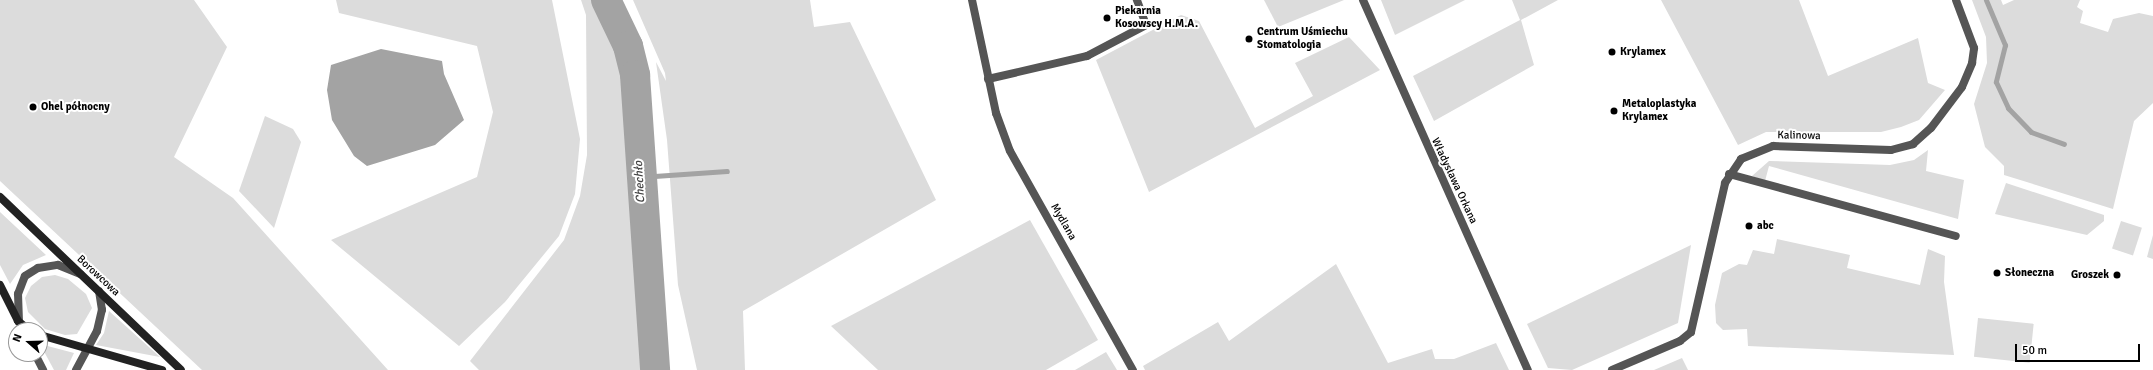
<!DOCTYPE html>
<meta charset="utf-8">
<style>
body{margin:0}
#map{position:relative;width:2153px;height:370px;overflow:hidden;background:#fff;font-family:Signika,sans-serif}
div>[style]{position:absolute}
.green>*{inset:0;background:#dcdcdc;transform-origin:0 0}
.water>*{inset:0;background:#a3a3a3}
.stream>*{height:5px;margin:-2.5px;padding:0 2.5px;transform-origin:2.5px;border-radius:2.5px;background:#a3a3a3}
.river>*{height:30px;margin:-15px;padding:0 15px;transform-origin:15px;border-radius:15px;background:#a3a3a3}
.street>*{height:8px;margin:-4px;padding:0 4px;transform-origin:4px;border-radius:4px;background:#555}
.secondary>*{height:8px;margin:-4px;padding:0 4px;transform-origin:4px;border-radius:4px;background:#222}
.dots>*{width:11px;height:11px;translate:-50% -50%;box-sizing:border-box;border:2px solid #fff;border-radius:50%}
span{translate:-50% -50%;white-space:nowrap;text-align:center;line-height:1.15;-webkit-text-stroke:4px #fff;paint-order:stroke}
.poi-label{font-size:11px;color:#000;font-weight:700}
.left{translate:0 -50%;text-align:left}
.right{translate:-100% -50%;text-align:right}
.street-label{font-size:11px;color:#000}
.water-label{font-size:12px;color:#444;font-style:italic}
.north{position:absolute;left:8px;top:322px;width:40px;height:40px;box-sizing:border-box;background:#fff;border:1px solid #999;border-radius:50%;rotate:290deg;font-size:11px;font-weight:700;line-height:16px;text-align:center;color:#000}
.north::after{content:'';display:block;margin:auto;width:14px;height:18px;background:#000;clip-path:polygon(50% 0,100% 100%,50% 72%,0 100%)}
.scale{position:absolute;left:2015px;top:344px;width:125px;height:18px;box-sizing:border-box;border:2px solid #000;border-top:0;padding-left:5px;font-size:12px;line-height:14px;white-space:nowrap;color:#000;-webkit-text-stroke:3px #fff;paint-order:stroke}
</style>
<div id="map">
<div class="green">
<div style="clip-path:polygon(0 0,194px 0,227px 47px,174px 157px,233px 198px,388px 370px,202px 370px,0 181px)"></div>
<div style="clip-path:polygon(336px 0,552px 0,580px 139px,575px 194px,559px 236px,505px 302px,459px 346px,331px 240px,477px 177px,493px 112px,477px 46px,339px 13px)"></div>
<div style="clip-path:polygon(581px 0,597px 0,621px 44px,632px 111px,639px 295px,651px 370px,479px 370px,470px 361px,564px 240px,580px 196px,587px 155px,586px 15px)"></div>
<div style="clip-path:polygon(633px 0,810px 0,814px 27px,850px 22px,936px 200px,743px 311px,745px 370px,697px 370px,678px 285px,667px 140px,656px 62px,666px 81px,665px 73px)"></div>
<div style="clip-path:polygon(1264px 0,1344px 0,1278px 27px)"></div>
<div style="clip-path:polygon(1381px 0,1465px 0,1395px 35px)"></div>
<div style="clip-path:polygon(1512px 0,1558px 0,1521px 20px,1534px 65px,1434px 121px,1413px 76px,1520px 20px)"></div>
<div style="clip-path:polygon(1661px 0,1799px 0,1828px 76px,1918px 38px,1928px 83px,1945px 90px,1919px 120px,1901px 127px,1881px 132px,1766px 132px,1738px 145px)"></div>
<div style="clip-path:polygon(1972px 0,2001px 0,2003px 5px,2014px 0,2080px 0,2077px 7px,2083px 11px,2080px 23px,2108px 32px,2113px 19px,2139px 13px,2153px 16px,2153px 103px,2134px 121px,2113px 209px,2004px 175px,2004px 166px,1985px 147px,1974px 104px,1987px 63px,1986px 37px)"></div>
<div style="clip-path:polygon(1181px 15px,1199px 21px,1255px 128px,1313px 96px,1295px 63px,1349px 37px,1380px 70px,1149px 192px,1096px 60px)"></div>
<div style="clip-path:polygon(265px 116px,293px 129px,301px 142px,274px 228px,239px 191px)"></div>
<div style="clip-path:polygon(1928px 150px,1926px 171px,1964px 180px,1958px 219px,1769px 166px,1765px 181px,1752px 176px,1769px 161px,1890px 165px,1914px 160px)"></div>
<div style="clip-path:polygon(2006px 183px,2104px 215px,2104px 221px,2087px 235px,1995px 214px)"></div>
<div style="clip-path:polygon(0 212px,46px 255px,23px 265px,10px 284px,0 265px)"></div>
<div style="clip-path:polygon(1030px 220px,1098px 340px,1046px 370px,878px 370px,831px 326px)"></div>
<div style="left:2121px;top:221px;width:22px;height:29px;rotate:18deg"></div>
<div style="clip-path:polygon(2153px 235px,2153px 259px,2147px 257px)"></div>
<div style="clip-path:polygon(1777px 239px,1850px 255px,1847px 268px,1920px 285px,1928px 249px,1945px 256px,1944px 282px,1954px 355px,1748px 346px,1747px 329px,1723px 330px,1716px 323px,1715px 305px,1722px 273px,1739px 264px,1747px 265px,1753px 250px,1774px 254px)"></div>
<div style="clip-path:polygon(1691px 245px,1678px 323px,1572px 370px,1548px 368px,1527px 324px)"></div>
<div style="clip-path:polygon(1336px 264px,1388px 363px,1432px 349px,1435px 359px,1454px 359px,1496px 343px,1509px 370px,1145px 370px,1143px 366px,1218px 322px,1229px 341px)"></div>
<div style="clip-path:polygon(55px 275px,68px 279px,86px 294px,92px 308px,77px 334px,65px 335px,45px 329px,28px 312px,25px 298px,31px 286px,42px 277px)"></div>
<div style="clip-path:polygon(109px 311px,160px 357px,96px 345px,104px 333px)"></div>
<div style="left:1978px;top:318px;width:56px;height:39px;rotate:6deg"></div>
<div style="clip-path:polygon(40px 344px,74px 353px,66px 370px,54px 370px)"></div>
<div style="clip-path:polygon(1106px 352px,1117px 370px,1075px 370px)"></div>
<div style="clip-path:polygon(1682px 358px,1688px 370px,1654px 370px)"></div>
</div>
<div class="water">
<div style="clip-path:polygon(381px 49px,442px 61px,444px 74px,464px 120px,435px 145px,367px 166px,354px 156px,332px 120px,327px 90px,331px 65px)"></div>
</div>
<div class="stream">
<div style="left:1986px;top:0;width:49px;rotate:67.1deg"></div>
<div style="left:2005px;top:45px;width:38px;rotate:104deg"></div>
<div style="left:1996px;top:82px;width:29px;rotate:65deg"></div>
<div style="left:2008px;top:108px;width:33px;rotate:46deg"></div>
<div style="left:2031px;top:132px;width:35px;rotate:20deg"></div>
<div style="left:640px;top:177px;width:87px;rotate:-3.9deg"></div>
</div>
<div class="river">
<div style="left:606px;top:0;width:51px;rotate:64.4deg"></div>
<div style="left:628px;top:46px;width:30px;rotate:76deg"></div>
<div style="left:635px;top:75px;width:296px;rotate:86.1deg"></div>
</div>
<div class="street">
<div style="left:972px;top:0;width:116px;rotate:78deg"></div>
<div style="left:996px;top:113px;width:40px;rotate:69.8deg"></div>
<div style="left:1010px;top:151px;width:251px;rotate:60.7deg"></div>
<div style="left:1363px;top:0;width:405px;rotate:66deg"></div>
<div style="left:988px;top:79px;width:102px;rotate:-13.1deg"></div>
<div style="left:1087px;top:56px;width:67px;rotate:-27.7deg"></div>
<div style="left:1146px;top:25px;width:27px;rotate:-110deg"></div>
<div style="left:1729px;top:174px;width:235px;rotate:15.3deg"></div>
<div style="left:19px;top:322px;width:28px;rotate:-92deg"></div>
<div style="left:18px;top:294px;width:19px;rotate:-69deg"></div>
<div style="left:25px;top:276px;width:15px;rotate:-32deg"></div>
<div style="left:38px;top:268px;width:20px;rotate:-9deg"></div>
<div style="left:58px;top:265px;width:24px;rotate:22deg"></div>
<div style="left:35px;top:354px;width:18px;rotate:63deg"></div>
<div style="left:76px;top:370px;width:44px;rotate:-61.7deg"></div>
<div style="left:97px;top:331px;width:22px;rotate:-77deg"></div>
<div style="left:102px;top:310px;width:19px;rotate:-99deg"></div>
<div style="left:1612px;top:370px;width:74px;rotate:-23.1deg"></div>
<div style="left:1680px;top:341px;width:14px;rotate:-39deg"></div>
<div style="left:1691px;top:332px;width:153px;rotate:-77.1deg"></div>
<div style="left:1725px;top:183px;width:29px;rotate:-56deg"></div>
<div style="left:1741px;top:159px;width:35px;rotate:-22deg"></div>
<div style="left:1773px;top:146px;width:118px;rotate:1.9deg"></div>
<div style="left:1891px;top:150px;width:23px;rotate:-15deg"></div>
<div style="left:1913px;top:144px;width:24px;rotate:-42deg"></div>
<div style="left:1931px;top:128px;width:51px;rotate:-52.9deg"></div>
<div style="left:1962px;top:87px;width:26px;rotate:-67deg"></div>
<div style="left:1972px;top:63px;width:15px;rotate:-82deg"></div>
<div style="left:1974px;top:48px;width:51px;rotate:-110.6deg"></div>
</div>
<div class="secondary">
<div style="left:0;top:197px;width:250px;rotate:43.7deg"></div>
<div style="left:0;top:285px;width:40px;rotate:63.4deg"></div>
<div style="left:18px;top:321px;width:14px;rotate:39deg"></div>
<div style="left:40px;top:335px;width:127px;rotate:16deg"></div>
</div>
<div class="dots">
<div style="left:1107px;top:18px;background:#000"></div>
<div style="left:1249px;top:39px;background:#000"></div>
<div style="left:1612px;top:52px;background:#000"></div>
<div style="left:33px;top:107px;background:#000"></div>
<div style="left:1614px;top:111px;background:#000"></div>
<div style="left:1749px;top:226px;background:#000"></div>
<div style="left:1997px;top:273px;background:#000"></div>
<div style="left:2117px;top:275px;background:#000"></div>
</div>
<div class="poi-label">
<span class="left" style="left:1115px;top:18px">Piekarnia<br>Kosowscy H.M.A.</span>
<span class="left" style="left:1257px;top:39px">Centrum Uśmiechu<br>Stomatologia</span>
<span class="left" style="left:1620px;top:52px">Krylamex</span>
<span class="left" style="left:1622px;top:111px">Metaloplastyka<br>Krylamex</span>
<span class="left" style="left:41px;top:107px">Ohel północny</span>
<span class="left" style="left:1757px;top:226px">abc</span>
<span class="left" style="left:2005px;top:273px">Słoneczna</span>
<span class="right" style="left:2109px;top:275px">Groszek</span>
</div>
<div class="street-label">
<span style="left:1799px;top:136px;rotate:1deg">Kalinowa</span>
<span style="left:1454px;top:181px;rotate:65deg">Władysława Orkana</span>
<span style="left:1063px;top:222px;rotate:60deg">Mydlana</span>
<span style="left:98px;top:276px;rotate:43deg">Borowcowa</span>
</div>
<div class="water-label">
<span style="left:640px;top:182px;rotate:-93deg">Chechło</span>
</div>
<div class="north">N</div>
<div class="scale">50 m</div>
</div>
